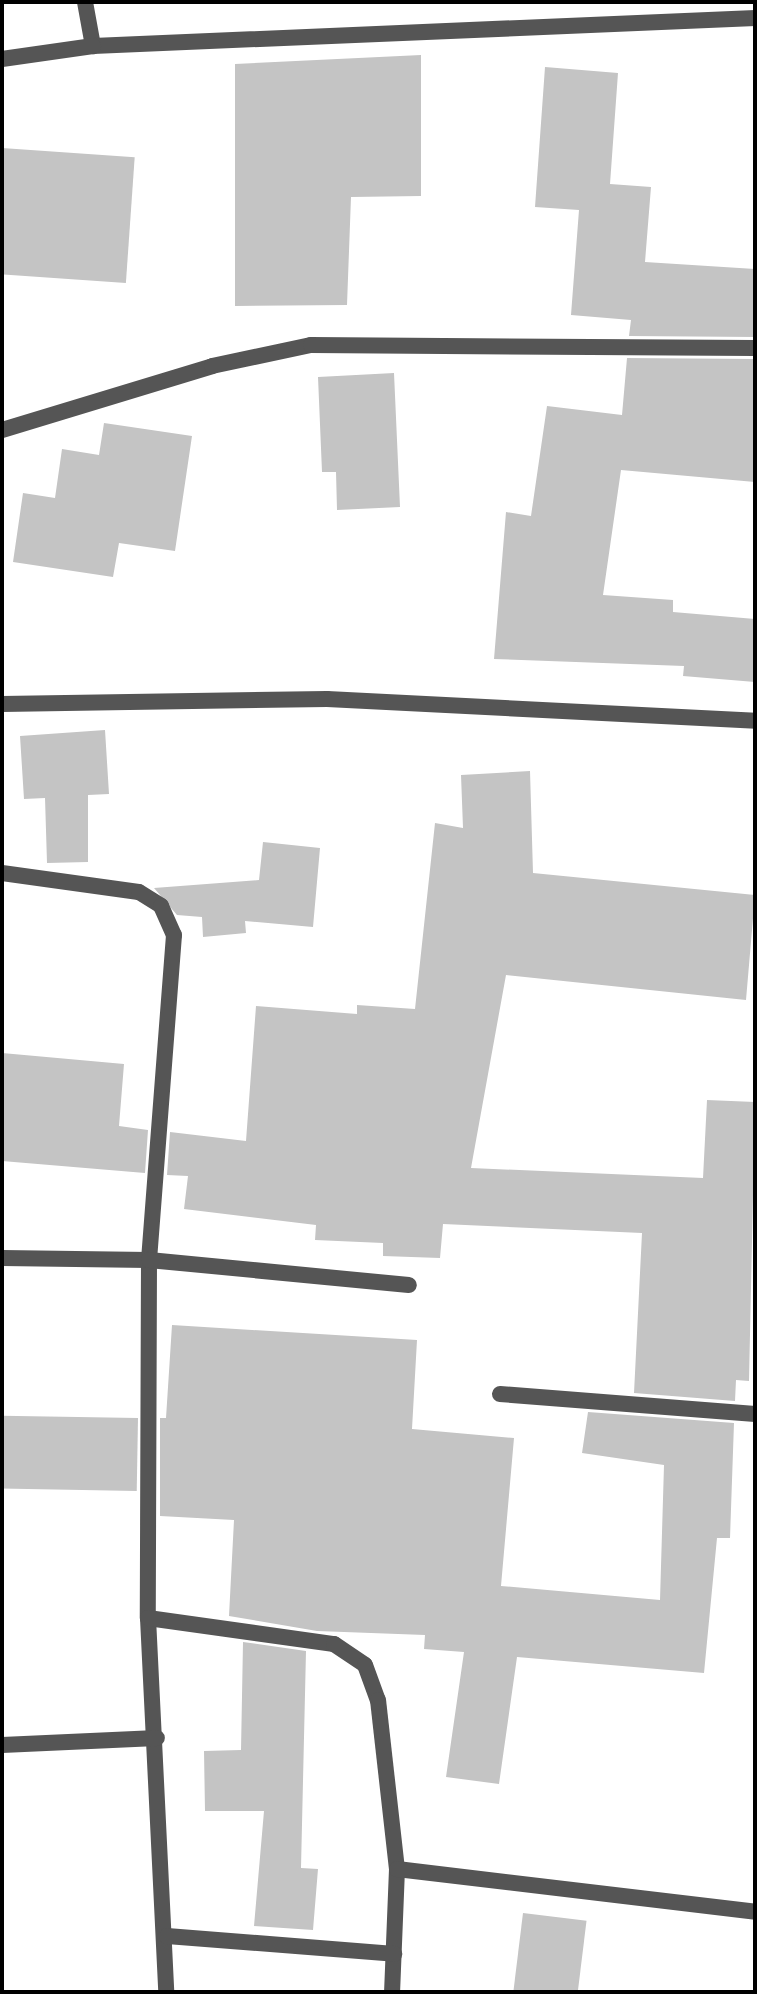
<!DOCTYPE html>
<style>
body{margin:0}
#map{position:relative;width:757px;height:1994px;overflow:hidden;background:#fff;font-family:Quicksand,sans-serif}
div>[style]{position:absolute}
.building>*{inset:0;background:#c4c4c4;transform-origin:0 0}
.street>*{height:16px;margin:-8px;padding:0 8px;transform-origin:8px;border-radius:8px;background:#555}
span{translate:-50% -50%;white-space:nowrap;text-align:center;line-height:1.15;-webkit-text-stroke:7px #fff;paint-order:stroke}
.frame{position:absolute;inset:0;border:4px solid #000;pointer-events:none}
</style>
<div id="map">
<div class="building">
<div style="clip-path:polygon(421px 55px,421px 196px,351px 197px,347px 305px,235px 306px,235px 64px)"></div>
<div style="clip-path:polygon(545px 67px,618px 73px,610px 184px,651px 187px,645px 262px,755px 269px,755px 337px,629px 336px,631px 320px,571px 315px,579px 210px,535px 207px)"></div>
<div style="left:2px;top:148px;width:133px;height:126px;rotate:4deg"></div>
<div style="clip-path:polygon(627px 358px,755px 359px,755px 482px,621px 470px,603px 595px,673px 600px,673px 612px,755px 619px,755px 682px,683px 676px,684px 666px,494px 659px,506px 512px,531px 516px,547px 406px,622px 415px)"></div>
<div style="clip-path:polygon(394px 373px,400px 507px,337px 510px,336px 472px,322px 472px,318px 377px)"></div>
<div style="clip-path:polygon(104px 423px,192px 436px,175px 551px,119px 543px,113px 577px,13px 562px,23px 493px,55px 498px,62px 449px,99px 455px)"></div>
<div style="clip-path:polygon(105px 730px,109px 794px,88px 795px,88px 862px,47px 863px,45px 798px,24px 799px,20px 736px)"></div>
<div style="clip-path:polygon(530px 771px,533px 873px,755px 895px,746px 1000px,506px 975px,471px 1168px,703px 1178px,707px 1100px,755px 1102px,749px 1381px,736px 1380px,735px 1401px,634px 1393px,642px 1233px,443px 1224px,440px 1258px,383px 1256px,383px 1243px,315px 1240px,316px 1225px,184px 1209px,188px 1176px,167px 1175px,170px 1132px,246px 1141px,256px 1006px,357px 1014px,357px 1005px,415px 1009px,435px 823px,463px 828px,461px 775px)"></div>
<div style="clip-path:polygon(263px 842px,320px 848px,313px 927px,245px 921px,246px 933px,203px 937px,202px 917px,177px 915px,154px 888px,259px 880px)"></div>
<div style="clip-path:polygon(2px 1053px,124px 1064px,119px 1126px,148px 1130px,145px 1173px,2px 1161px)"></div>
<div style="clip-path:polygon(172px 1325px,417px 1340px,412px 1429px,514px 1438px,501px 1586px,660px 1600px,664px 1465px,582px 1453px,588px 1412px,734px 1423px,730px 1538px,717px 1538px,704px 1673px,517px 1657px,499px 1784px,446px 1777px,464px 1652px,424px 1649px,425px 1635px,317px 1631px,229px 1616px,234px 1520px,160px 1516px,160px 1418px,166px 1418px)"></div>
<div style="left:138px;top:1418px;width:73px;height:136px;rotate:91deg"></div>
<div style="clip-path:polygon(243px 1642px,306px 1651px,301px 1868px,318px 1869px,313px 1930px,254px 1926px,264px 1811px,205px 1811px,204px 1751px,241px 1750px)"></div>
<div style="left:523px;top:1913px;width:64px;height:80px;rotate:7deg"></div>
</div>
<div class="street">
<div style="left:85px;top:2px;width:45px;rotate:79.7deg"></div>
<div style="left:93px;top:46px;width:663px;rotate:-2.42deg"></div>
<div style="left:2px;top:59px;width:92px;rotate:-8.1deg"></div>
<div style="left:2px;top:430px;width:220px;rotate:-16.9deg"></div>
<div style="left:212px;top:366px;width:101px;rotate:-12deg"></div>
<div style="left:311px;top:345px;width:444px;rotate:0.4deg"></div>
<div style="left:2px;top:704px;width:325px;rotate:-0.9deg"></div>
<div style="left:327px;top:699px;width:429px;rotate:2.9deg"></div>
<div style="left:2px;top:873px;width:138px;rotate:7.9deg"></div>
<div style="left:139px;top:892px;width:26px;rotate:32deg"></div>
<div style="left:161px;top:906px;width:32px;rotate:66deg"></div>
<div style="left:174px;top:935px;width:326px;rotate:94.4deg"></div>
<div style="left:149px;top:1260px;width:358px;rotate:90.2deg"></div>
<div style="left:148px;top:1618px;width:374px;rotate:87.2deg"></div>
<div style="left:2px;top:1258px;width:147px;rotate:0.8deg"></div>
<div style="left:149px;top:1260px;width:261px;rotate:5.5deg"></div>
<div style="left:500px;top:1394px;width:256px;rotate:4.5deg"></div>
<div style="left:148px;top:1618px;width:188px;rotate:8deg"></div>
<div style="left:334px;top:1644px;width:37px;rotate:34deg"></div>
<div style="left:365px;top:1665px;width:37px;rotate:70deg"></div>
<div style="left:378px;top:1700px;width:170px;rotate:83.6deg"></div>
<div style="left:397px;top:1869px;width:123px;rotate:92.3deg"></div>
<div style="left:2px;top:1745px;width:155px;rotate:-2.6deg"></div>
<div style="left:397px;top:1869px;width:361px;rotate:6.8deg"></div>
<div style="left:167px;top:1936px;width:228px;rotate:4.5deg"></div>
</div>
<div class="frame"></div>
</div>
